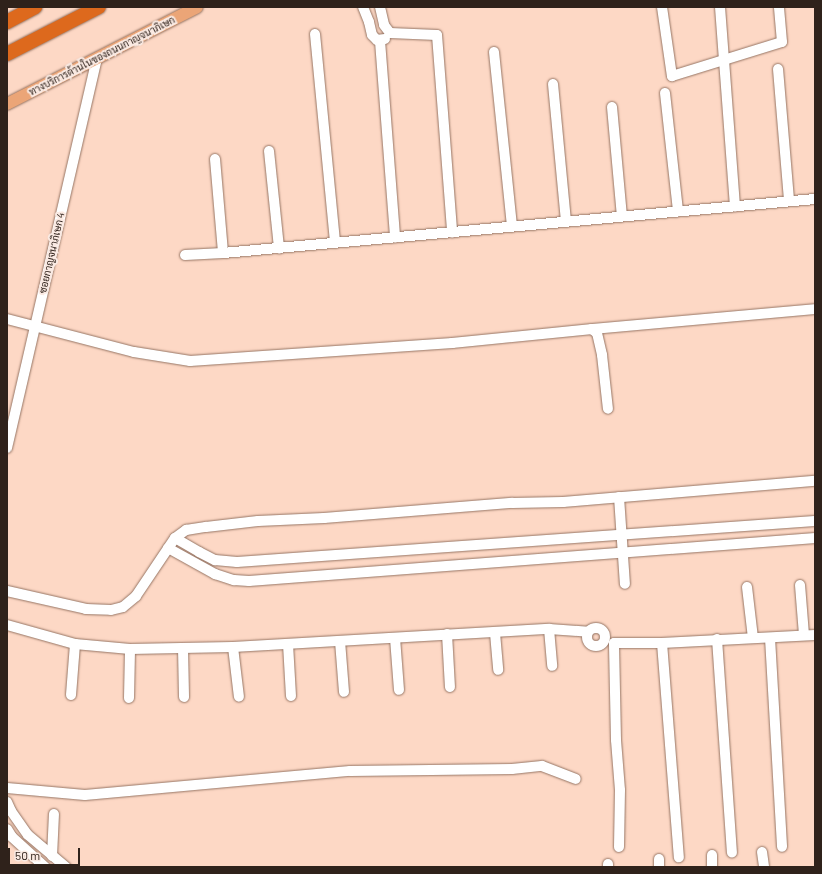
<!DOCTYPE html>
<meta charset="utf-8">
<style>
body{margin:0}
#map{position:relative;width:822px;height:874px;overflow:hidden;background:#fdd8c5;font-family:Barlow,Sarabun,sans-serif}
div>[style]{position:absolute}
.roads{filter:drop-shadow(0 0 1px #967564) drop-shadow(0 0 1px #967564)}
.minor>*{height:10px;margin:-5px;padding:0 5px;transform-origin:5px;border-radius:5px;background:#fff}
.minor>.ring{margin:-5px;padding:0;box-sizing:content-box;background:none;border:10px solid #fff;border-radius:50%}
.major>*{height:12px;margin:-6px;padding:0 6px;transform-origin:6px;border-radius:6px;background:#eba577}
.highway>*{height:14px;margin:-7px;padding:0 7px;transform-origin:7px;border-radius:7px;background:#dd691d}
span{translate:-50% -50%;white-space:nowrap;text-align:center;line-height:1.15;-webkit-text-stroke:4px #faeae3;paint-order:stroke}
.street-label{font-size:10px;color:#2f221b}
.frame{position:absolute;inset:0;border:8px solid #2f221b;pointer-events:none}
.scale{position:absolute;left:8px;top:848px;width:72px;height:18px;box-sizing:border-box;border:2px solid #2f221b;border-top:0;padding-left:5px;font-size:12px;line-height:14px;white-space:nowrap;color:#2f221b;-webkit-text-stroke:3px #faeae3;paint-order:stroke}
</style>
<div id="map">
<div class="roads">
<div class="minor">
<div style="left:363px;top:7px;width:16px;rotate:68deg"></div>
<div style="left:369px;top:22px;width:13px;rotate:77deg"></div>
<div style="left:372px;top:35px;width:7px;rotate:45deg"></div>
<div style="left:377px;top:40px;width:8px;rotate:-7deg"></div>
<div style="left:380px;top:7px;width:18px;rotate:77deg"></div>
<div style="left:384px;top:25px;width:10px;rotate:53deg"></div>
<div style="left:662px;top:7px;width:70px;rotate:81.8deg"></div>
<div style="left:672px;top:76px;width:115px;rotate:-17.2deg"></div>
<div style="left:782px;top:42px;width:35px;rotate:-95deg"></div>
<div style="left:720px;top:7px;width:200px;rotate:85.7deg"></div>
<div style="left:390px;top:33px;width:47px;rotate:2.4deg"></div>
<div style="left:437px;top:35px;width:198px;rotate:85.6deg"></div>
<div style="left:315px;top:34px;width:210px;rotate:84.5deg"></div>
<div style="left:380px;top:41px;width:197px;rotate:85.6deg"></div>
<div style="left:494px;top:52px;width:175px;rotate:84.1deg"></div>
<div style="left:778px;top:69px;width:132px;rotate:85.2deg"></div>
<div style="left:553px;top:84px;width:138px;rotate:84.6deg"></div>
<div style="left:665px;top:93px;width:119px;rotate:83.7deg"></div>
<div style="left:612px;top:107px;width:109px;rotate:84.8deg"></div>
<div style="left:269px;top:151px;width:98px;rotate:84.1deg"></div>
<div style="left:215px;top:159px;width:94px;rotate:85.1deg"></div>
<div style="left:185px;top:255px;width:38px;rotate:-3deg"></div>
<div style="left:223px;top:253px;width:594px;rotate:-5.21deg"></div>
<div style="left:7px;top:319px;width:131px;rotate:14.6deg"></div>
<div style="left:134px;top:352px;width:57px;rotate:9.1deg"></div>
<div style="left:190px;top:361px;width:263px;rotate:-3.9deg"></div>
<div style="left:452px;top:343px;width:141px;rotate:-5.7deg"></div>
<div style="left:592px;top:329px;width:6px;rotate:39deg"></div>
<div style="left:597px;top:333px;width:23px;rotate:77deg"></div>
<div style="left:602px;top:355px;width:54px;rotate:83.7deg"></div>
<div style="left:592px;top:329px;width:224px;rotate:-5.1deg"></div>
<div style="left:7px;top:448px;width:400px;rotate:-77deg"></div>
<div style="left:619px;top:497px;width:87px;rotate:86.1deg"></div>
<div style="left:175px;top:538px;width:28px;rotate:30deg"></div>
<div style="left:199px;top:552px;width:18px;rotate:27deg"></div>
<div style="left:215px;top:560px;width:22px;rotate:5deg"></div>
<div style="left:237px;top:562px;width:579px;rotate:-4.06deg"></div>
<div style="left:168px;top:548px;width:54px;rotate:29deg"></div>
<div style="left:215px;top:574px;width:20px;rotate:18deg"></div>
<div style="left:234px;top:580px;width:15px;rotate:4deg"></div>
<div style="left:249px;top:581px;width:568px;rotate:-4.34deg"></div>
<div style="left:800px;top:585px;width:50px;rotate:85.4deg"></div>
<div style="left:747px;top:587px;width:51px;rotate:83.3deg"></div>
<div style="left:7px;top:591px;width:81px;rotate:12.8deg"></div>
<div style="left:86px;top:609px;width:25px;rotate:2deg"></div>
<div style="left:111px;top:610px;width:12px;rotate:-14deg"></div>
<div style="left:123px;top:607px;width:17px;rotate:-40deg"></div>
<div style="left:136px;top:596px;width:70px;rotate:-56.1deg"></div>
<div style="left:175px;top:538px;width:14px;rotate:-36deg"></div>
<div style="left:186px;top:530px;width:20px;rotate:-9deg"></div>
<div style="left:206px;top:527px;width:52px;rotate:-6.6deg"></div>
<div style="left:258px;top:521px;width:66px;rotate:-2.6deg"></div>
<div style="left:324px;top:518px;width:189px;rotate:-4.6deg"></div>
<div style="left:512px;top:503px;width:51px;rotate:-1.1deg"></div>
<div style="left:563px;top:502px;width:253px;rotate:-4.8deg"></div>
<div style="left:7px;top:625px;width:71px;rotate:15.6deg"></div>
<div style="left:75px;top:644px;width:55px;rotate:5.2deg"></div>
<div style="left:130px;top:649px;width:103px;rotate:-1.1deg"></div>
<div style="left:233px;top:647px;width:317px;rotate:-3.3deg"></div>
<div style="left:549px;top:629px;width:39px;rotate:4deg"></div>
<div class="ring" style="left:587px;top:628px;width:8px;height:8px"></div>
<div style="left:549px;top:629px;width:37px;rotate:85deg"></div>
<div style="left:495px;top:633px;width:37px;rotate:85deg"></div>
<div style="left:447px;top:634px;width:53px;rotate:86.8deg"></div>
<div style="left:395px;top:638px;width:52px;rotate:85.6deg"></div>
<div style="left:770px;top:638px;width:209px;rotate:86.7deg"></div>
<div style="left:717px;top:639px;width:214px;rotate:86deg"></div>
<div style="left:340px;top:641px;width:51px;rotate:85.5deg"></div>
<div style="left:662px;top:643px;width:215px;rotate:85.5deg"></div>
<div style="left:288px;top:644px;width:52px;rotate:86.7deg"></div>
<div style="left:233px;top:647px;width:50px;rotate:83.2deg"></div>
<div style="left:183px;top:648px;width:49px;rotate:88.8deg"></div>
<div style="left:71px;top:695px;width:51px;rotate:-85.5deg"></div>
<div style="left:129px;top:698px;width:49px;rotate:-88.8deg"></div>
<div style="left:7px;top:788px;width:78px;rotate:5.1deg"></div>
<div style="left:85px;top:795px;width:266px;rotate:-5.2deg"></div>
<div style="left:350px;top:771px;width:162px;rotate:-0.7deg"></div>
<div style="left:512px;top:769px;width:30px;rotate:-6deg"></div>
<div style="left:542px;top:766px;width:36px;rotate:21deg"></div>
<div style="left:7px;top:802px;width:10px;rotate:66deg"></div>
<div style="left:11px;top:811px;width:29px;rotate:55deg"></div>
<div style="left:28px;top:835px;width:50px;rotate:40.1deg"></div>
<div style="left:7px;top:829px;width:9px;rotate:58deg"></div>
<div style="left:12px;top:837px;width:45px;rotate:42.3deg"></div>
<div style="left:619px;top:847px;width:57px;rotate:-89deg"></div>
<div style="left:620px;top:790px;width:50px;rotate:-94.6deg"></div>
<div style="left:616px;top:740px;width:97px;rotate:-91.2deg"></div>
<div style="left:614px;top:643px;width:48px"></div>
<div style="left:662px;top:643px;width:153px;rotate:-3deg"></div>
<div style="left:762px;top:852px;width:15px;rotate:82deg"></div>
<div style="left:712px;top:855px;width:12px;rotate:90deg"></div>
<div style="left:52px;top:856px;width:42px;rotate:-87.3deg"></div>
<div style="left:659px;top:859px;width:8px;rotate:90deg"></div>
<div style="left:608px;top:864px;width:3px;rotate:90deg"></div>
</div>
<div class="major">
<div style="left:7px;top:104px;width:213px;rotate:-27deg"></div>
</div>
<div class="highway">
<div style="left:7px;top:22px;width:32px;rotate:-28deg"></div>
<div style="left:7px;top:54px;width:103px;rotate:-27.1deg"></div>
</div>
</div>
<div class="street-label">
<span style="left:102px;top:56px;rotate:-27deg">ทางบริการด้านในของถนนกาญจนาภิเษก</span>
<span style="left:52px;top:253px;rotate:-77deg">ซอยกาญจนาภิเษก 4</span>
</div>
<div class="frame"></div>
<div class="scale">50 m</div>
</div>
